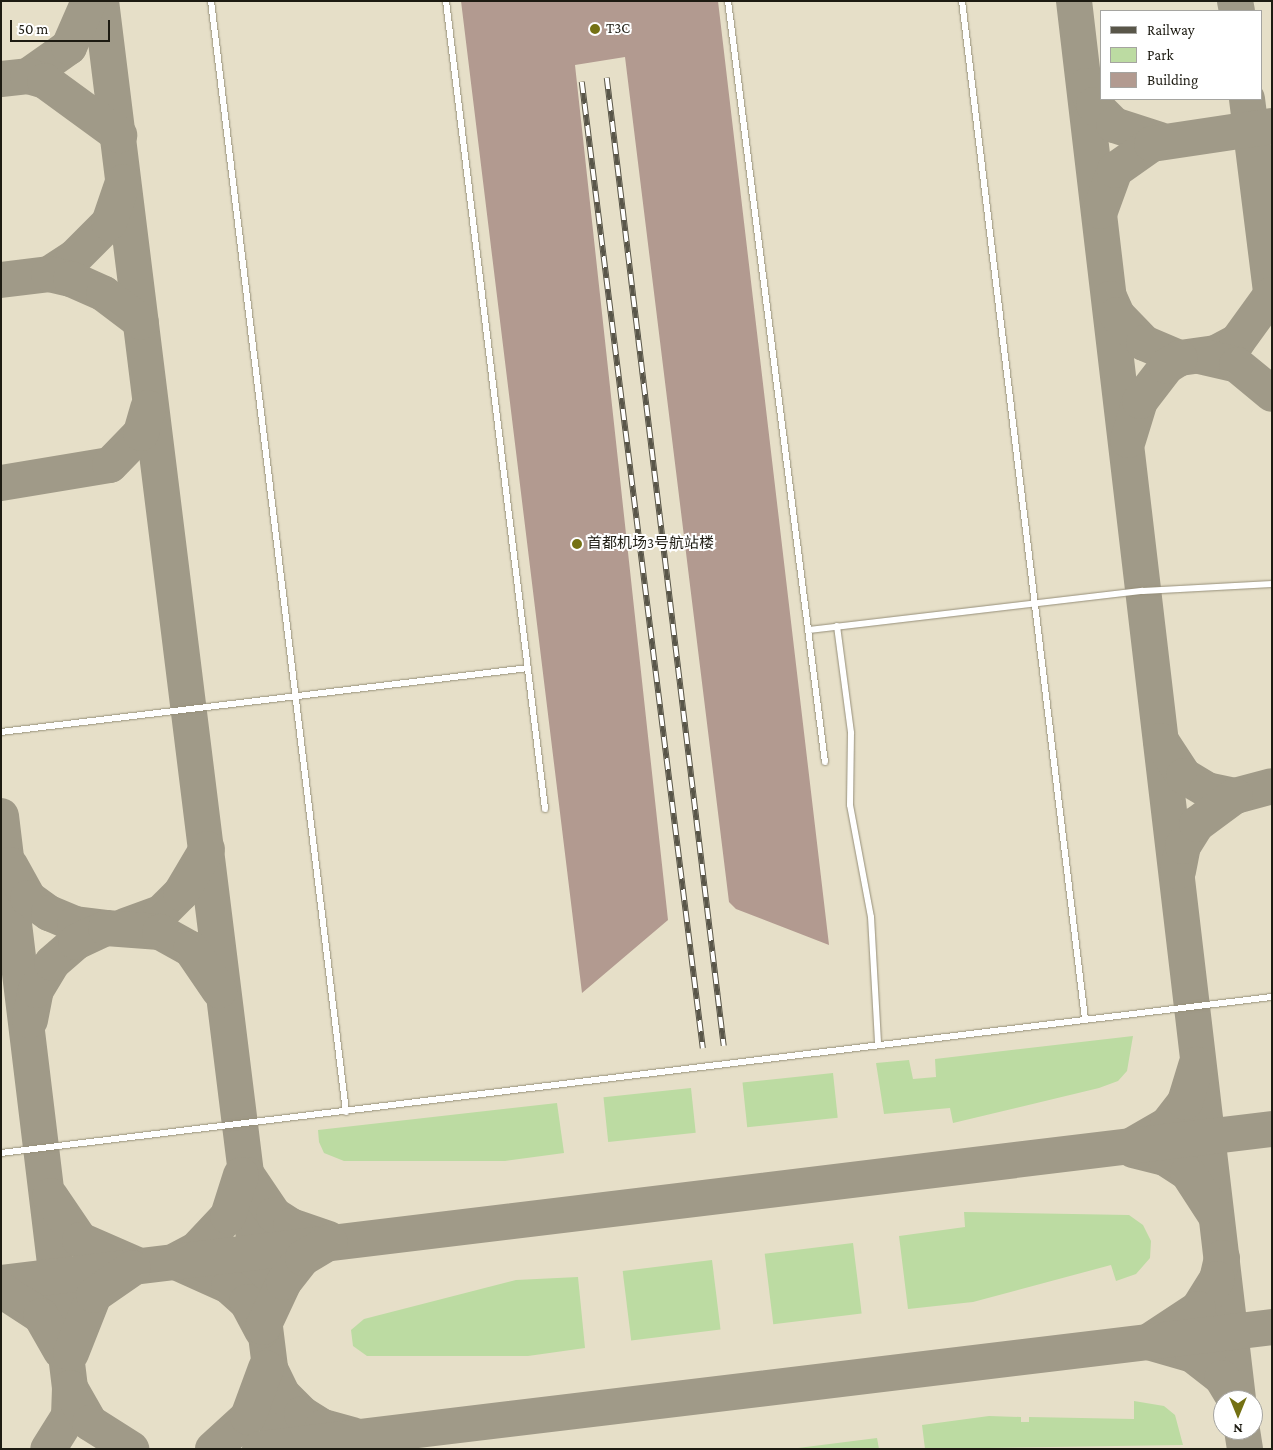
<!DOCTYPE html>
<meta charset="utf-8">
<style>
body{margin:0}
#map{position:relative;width:1273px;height:1450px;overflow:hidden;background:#e6dfc8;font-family:"Crimson Pro","Noto Sans SC",serif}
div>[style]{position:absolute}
.green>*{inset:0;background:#bcdba2;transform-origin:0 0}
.taxiway>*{height:36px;margin:-18px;padding:0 18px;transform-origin:18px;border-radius:18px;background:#a09a88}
.building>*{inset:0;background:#b29a90}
.roads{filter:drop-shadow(0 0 1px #968f79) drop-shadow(0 0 1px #968f79)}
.service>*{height:6px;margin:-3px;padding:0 3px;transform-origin:3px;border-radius:3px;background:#fff}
.rail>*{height:5.5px;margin-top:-2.75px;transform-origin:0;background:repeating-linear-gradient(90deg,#fff 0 11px,#595649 0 22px);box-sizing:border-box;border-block:1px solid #595649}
.dots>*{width:14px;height:14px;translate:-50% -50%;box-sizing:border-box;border:2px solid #fff;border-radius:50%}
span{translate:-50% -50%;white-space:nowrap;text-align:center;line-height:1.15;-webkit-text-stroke:4px #fff;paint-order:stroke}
.poi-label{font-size:15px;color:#1d1b12}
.left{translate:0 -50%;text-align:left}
.frame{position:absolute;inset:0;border:2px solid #1d1b12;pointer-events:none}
.legend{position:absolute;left:1100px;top:10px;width:162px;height:90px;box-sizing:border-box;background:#fff;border:1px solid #a5a4a0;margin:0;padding:6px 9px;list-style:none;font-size:15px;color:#1d1b12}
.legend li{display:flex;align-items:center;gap:10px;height:25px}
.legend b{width:25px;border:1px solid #a5a4a0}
.north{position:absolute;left:1213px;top:1390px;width:50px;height:50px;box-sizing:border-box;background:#fff;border:1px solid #a5a4a0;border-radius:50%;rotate:180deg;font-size:14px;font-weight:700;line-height:20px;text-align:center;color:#1d1b12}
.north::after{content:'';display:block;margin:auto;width:18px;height:22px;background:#747114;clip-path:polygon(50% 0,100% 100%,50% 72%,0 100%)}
.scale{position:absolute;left:10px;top:20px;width:100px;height:22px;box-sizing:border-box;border:2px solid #1d1b12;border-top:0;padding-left:6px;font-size:15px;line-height:18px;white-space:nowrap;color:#1d1b12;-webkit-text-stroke:4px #fff;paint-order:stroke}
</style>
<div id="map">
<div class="green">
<div style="clip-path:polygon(1133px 1036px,1127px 1071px,1118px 1081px,1099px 1088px,953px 1123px,950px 1108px,884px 1114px,876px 1063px,909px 1060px,913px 1079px,936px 1077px,935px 1059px)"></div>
<div style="left:833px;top:1073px;width:45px;height:91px;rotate:84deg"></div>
<div style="left:691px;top:1088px;width:45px;height:88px;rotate:84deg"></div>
<div style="clip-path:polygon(557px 1103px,564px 1153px,505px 1161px,344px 1161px,324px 1153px,319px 1142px,318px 1130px)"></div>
<div style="clip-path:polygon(964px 1212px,1129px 1215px,1143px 1225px,1151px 1241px,1150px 1258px,1136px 1274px,1116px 1281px,1111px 1265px,973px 1302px,908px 1309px,899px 1236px,965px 1227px)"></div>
<div style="left:853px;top:1243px;width:71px;height:89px;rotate:83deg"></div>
<div style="left:712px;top:1260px;width:70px;height:90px;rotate:83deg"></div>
<div style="clip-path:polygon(578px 1277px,585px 1348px,528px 1356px,367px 1356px,353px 1346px,351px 1330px,364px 1319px,516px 1280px)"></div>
<div style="clip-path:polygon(1134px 1401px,1164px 1406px,1175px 1415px,1183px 1445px,925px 1449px,922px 1425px,989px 1416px,1021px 1417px,1021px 1422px,1029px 1422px,1029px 1417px,1134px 1419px)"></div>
<div style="clip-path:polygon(877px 1438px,879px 1449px,790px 1449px)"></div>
</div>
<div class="taxiway">
<div style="left:101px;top:1px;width:1459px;rotate:82.95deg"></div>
<div style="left:1074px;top:1px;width:1409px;rotate:83.31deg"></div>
<div style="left:1235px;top:1px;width:10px;rotate:79deg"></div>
<div style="left:28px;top:76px;width:50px;rotate:-35.3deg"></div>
<div style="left:69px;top:47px;width:50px;rotate:-66.5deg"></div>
<div style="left:1px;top:79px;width:27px;rotate:-6deg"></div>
<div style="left:28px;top:76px;width:18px;rotate:16deg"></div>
<div style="left:45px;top:81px;width:92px;rotate:36.1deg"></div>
<div style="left:1086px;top:86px;width:21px;rotate:67deg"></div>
<div style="left:1094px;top:105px;width:28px;rotate:45deg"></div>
<div style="left:1114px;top:125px;width:48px;rotate:18.1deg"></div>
<div style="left:1247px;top:99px;width:204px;rotate:82.9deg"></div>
<div style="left:1100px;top:211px;width:44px;rotate:-69.9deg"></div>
<div style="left:1115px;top:170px;width:45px;rotate:-35.1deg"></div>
<div style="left:1152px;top:144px;width:121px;rotate:-8.5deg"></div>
<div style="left:49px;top:274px;width:30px;rotate:-33deg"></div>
<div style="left:74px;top:258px;width:49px;rotate:-45deg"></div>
<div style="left:109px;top:223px;width:43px;rotate:-71.1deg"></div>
<div style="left:1px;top:280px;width:48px;rotate:-7.1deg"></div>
<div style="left:49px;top:274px;width:23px;rotate:13deg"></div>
<div style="left:71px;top:279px;width:36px;rotate:24deg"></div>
<div style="left:104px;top:294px;width:46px;rotate:37.1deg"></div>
<div style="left:1110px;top:299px;width:17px;rotate:66deg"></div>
<div style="left:1117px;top:315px;width:39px;rotate:46deg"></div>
<div style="left:1144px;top:343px;width:39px;rotate:23deg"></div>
<div style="left:1180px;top:358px;width:36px;rotate:-8deg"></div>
<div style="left:1216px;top:353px;width:24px;rotate:-28deg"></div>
<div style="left:1237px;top:342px;width:58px;rotate:-54.1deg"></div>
<div style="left:1199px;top:356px;width:39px;rotate:13deg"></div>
<div style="left:1237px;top:365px;width:45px;rotate:39.6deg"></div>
<div style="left:1128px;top:440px;width:41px;rotate:-72.9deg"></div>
<div style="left:1140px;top:401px;width:44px;rotate:-52.4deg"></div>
<div style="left:1167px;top:366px;width:15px;rotate:-32deg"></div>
<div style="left:1px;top:483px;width:110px;rotate:-9.4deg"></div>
<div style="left:110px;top:465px;width:45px;rotate:-45.9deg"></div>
<div style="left:141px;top:433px;width:26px;rotate:-74deg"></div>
<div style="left:1161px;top:741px;width:42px;rotate:56.7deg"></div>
<div style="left:1184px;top:776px;width:27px;rotate:31deg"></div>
<div style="left:1207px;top:790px;width:29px;rotate:12deg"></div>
<div style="left:1235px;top:796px;width:38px;rotate:-15deg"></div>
<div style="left:1px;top:816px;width:576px;rotate:83.12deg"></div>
<div style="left:70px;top:1388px;width:28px;rotate:92deg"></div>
<div style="left:69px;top:1416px;width:39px;rotate:122deg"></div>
<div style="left:10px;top:865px;width:38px;rotate:61deg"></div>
<div style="left:28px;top:898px;width:26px;rotate:36deg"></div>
<div style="left:49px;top:913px;width:28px;rotate:23deg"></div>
<div style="left:75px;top:924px;width:31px;rotate:7deg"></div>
<div style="left:1178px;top:871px;width:25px;rotate:-79deg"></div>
<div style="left:1183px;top:846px;width:26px;rotate:-58deg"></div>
<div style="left:1197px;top:824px;width:47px;rotate:-36.4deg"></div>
<div style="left:125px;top:926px;width:38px;rotate:-20deg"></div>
<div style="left:161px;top:913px;width:28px;rotate:-45deg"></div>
<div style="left:181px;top:893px;width:51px;rotate:-59.4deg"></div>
<div style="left:30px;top:1020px;width:31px;rotate:-79deg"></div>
<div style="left:36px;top:990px;width:31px;rotate:-59deg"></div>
<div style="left:52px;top:963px;width:32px;rotate:-41deg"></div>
<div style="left:76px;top:942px;width:33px;rotate:-25deg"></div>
<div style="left:106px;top:928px;width:54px;rotate:4.2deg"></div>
<div style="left:160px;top:932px;width:35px;rotate:29deg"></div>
<div style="left:191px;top:949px;width:50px;rotate:55.7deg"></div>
<div style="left:1134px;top:1144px;width:39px;rotate:-30deg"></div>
<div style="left:1168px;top:1124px;width:28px;rotate:-52deg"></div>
<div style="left:1185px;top:1102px;width:39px;rotate:-73deg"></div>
<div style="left:1133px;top:1150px;width:33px;rotate:14deg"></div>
<div style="left:1165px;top:1158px;width:27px;rotate:33deg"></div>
<div style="left:1188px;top:1173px;width:48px;rotate:57deg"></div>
<div style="left:247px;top:1175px;width:48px;rotate:56deg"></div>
<div style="left:274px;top:1215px;width:20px;rotate:33deg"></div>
<div style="left:291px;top:1226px;width:40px;rotate:18.9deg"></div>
<div style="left:50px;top:1196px;width:53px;rotate:55.7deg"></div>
<div style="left:80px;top:1240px;width:60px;rotate:23.6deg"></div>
<div style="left:1222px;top:1258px;width:22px;rotate:103deg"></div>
<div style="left:1217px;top:1279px;width:36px;rotate:122deg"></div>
<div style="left:1198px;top:1309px;width:60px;rotate:146.6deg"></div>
<div style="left:1148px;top:1342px;width:47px;rotate:16.1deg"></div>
<div style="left:1193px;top:1355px;width:37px;rotate:38deg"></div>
<div style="left:1222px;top:1378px;width:26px;rotate:59deg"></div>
<div style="left:177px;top:1260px;width:21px;rotate:-28deg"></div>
<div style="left:196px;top:1250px;width:47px;rotate:-46.7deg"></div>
<div style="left:228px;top:1216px;width:43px;rotate:-72.4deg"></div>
<div style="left:176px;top:1262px;width:58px;rotate:24.4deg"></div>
<div style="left:229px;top:1286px;width:24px;rotate:42deg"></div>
<div style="left:247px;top:1302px;width:32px;rotate:62deg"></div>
<div style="left:1px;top:1283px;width:1280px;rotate:-6.91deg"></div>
<div style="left:1px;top:1290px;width:48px;rotate:33deg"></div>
<div style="left:41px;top:1316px;width:40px;rotate:60.3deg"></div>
<div style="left:263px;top:1327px;width:50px;rotate:-65deg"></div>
<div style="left:284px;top:1282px;width:31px;rotate:-52deg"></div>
<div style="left:303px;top:1258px;width:31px;rotate:-31deg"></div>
<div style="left:71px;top:1353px;width:62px;rotate:-68.4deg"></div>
<div style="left:94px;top:1295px;width:47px;rotate:-34.7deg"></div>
<div style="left:271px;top:1371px;width:25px;rotate:64deg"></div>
<div style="left:282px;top:1394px;width:28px;rotate:45deg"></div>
<div style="left:302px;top:1414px;width:25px;rotate:32deg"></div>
<div style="left:323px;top:1427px;width:31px;rotate:15deg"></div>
<div style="left:70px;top:1388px;width:40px;rotate:60.3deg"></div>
<div style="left:90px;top:1423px;width:49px;rotate:32.4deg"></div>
<div style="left:1242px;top:1430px;width:19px;rotate:81deg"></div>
<div style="left:213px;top:1449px;width:47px;rotate:-42.4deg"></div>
<div style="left:248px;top:1417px;width:52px;rotate:-69.8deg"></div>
<div style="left:260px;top:1449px;width:1019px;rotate:-6.87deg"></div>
</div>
<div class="building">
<div style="clip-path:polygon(461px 1px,718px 1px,829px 945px,736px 909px,729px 902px,625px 57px,575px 65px,668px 920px,582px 993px)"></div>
</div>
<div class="roads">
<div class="service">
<div style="left:211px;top:1px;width:1119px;rotate:83.07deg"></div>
<div style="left:446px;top:1px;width:814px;rotate:83.01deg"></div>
<div style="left:728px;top:1px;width:767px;rotate:82.74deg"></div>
<div style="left:962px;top:1px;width:1025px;rotate:83.11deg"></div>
<div style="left:837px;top:626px;width:108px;rotate:82.5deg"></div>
<div style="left:851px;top:733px;width:72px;rotate:90.8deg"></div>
<div style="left:850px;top:805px;width:114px;rotate:79.4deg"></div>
<div style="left:871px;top:917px;width:126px;rotate:86.8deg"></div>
<div style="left:809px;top:630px;width:336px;rotate:-6.7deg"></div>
<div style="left:1143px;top:591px;width:129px;rotate:-3.1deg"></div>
<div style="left:1px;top:732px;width:531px;rotate:-6.92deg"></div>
<div style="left:1px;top:1153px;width:1281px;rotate:-7deg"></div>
</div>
</div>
<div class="rail">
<div style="left:607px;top:78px;width:975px;rotate:83.11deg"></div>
<div style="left:582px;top:82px;width:974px;rotate:82.86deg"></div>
</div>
<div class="dots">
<div style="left:595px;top:29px;background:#747114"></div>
<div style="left:577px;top:544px;background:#747114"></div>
</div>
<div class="poi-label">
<span class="left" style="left:606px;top:29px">T3C</span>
<span class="left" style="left:587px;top:544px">首都机场3号航站楼</span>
</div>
<div class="frame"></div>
<ul class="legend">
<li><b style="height:6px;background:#595649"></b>Railway</li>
<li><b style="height:14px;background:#bcdba2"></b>Park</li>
<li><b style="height:14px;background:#b29a90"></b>Building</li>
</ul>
<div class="north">N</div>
<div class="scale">50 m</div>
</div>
